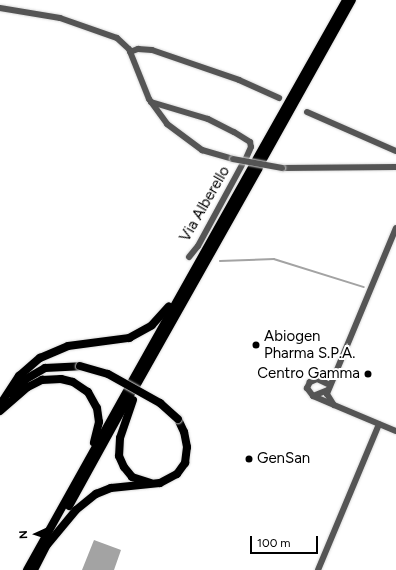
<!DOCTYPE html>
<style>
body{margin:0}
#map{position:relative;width:396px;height:570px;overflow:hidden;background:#fff;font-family:Figtree,sans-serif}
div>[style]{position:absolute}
.water>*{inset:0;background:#a3a3a3}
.stream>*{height:1.5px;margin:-0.75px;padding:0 0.75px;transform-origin:0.75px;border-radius:0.75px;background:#a3a3a3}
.roads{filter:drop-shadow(0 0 1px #dbdbdb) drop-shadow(0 0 1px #dbdbdb)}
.minor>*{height:6px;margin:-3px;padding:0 3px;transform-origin:3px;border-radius:3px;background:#555}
.highway>*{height:8px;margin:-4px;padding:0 4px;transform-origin:4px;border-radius:4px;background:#000}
.bridges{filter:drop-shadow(0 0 1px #dbdbdb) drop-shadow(0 0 1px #dbdbdb)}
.minor-bridge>*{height:6px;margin:-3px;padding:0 3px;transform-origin:3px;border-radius:3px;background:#555}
.highway-bridge>*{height:8px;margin:-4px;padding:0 4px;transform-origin:4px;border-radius:4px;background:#000}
.dots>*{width:11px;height:11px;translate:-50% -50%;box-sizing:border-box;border:2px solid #fff;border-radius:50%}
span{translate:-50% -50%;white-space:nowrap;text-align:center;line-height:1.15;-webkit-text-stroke:4px #fff;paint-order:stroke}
.street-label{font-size:15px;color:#000}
.poi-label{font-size:15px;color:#000}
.left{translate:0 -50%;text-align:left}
.right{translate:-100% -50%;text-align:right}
.north{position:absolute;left:16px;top:514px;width:40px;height:40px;-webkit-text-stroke:3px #fff;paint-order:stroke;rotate:267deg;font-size:11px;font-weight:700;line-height:16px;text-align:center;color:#000}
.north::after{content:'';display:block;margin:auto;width:14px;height:18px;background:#000;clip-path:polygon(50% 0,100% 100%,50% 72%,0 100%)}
.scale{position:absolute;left:250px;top:536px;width:68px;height:18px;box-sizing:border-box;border:2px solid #000;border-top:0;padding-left:5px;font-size:12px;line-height:14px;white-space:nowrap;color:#000;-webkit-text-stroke:3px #fff;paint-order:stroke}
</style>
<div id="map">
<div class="water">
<div style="clip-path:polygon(94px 540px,121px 550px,114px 570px,82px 570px)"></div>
</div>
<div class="stream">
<div style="left:220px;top:261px;width:54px;rotate:-2.1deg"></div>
<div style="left:274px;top:259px;width:94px;rotate:17.3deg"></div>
</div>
<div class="roads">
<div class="minor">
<div style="left:0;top:8px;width:61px;rotate:9.5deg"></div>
<div style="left:60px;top:18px;width:60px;rotate:19.3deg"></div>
<div style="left:117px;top:38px;width:16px;rotate:43deg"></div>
<div style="left:129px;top:49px;width:54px;rotate:68.2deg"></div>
<div style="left:149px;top:99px;width:31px;rotate:54deg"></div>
<div style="left:167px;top:124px;width:44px;rotate:36.6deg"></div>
<div style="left:202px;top:150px;width:32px;rotate:16deg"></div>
<div style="left:130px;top:52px;width:9px;rotate:-21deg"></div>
<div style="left:138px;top:49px;width:14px;rotate:4deg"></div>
<div style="left:152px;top:50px;width:92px;rotate:19deg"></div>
<div style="left:239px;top:80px;width:44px;rotate:24.2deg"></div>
<div style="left:151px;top:102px;width:59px;rotate:16.6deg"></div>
<div style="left:208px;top:119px;width:29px;rotate:27deg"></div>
<div style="left:234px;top:132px;width:19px;rotate:32deg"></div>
<div style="left:250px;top:142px;width:5px;rotate:79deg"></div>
<div style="left:251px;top:147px;width:12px;rotate:114deg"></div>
<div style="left:307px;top:112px;width:97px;rotate:23.7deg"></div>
<div style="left:282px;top:168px;width:114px;rotate:-0.5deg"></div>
<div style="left:396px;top:228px;width:180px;rotate:112.6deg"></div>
<div style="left:327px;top:394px;width:13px;rotate:58deg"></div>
<div style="left:334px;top:405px;width:67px;rotate:22.8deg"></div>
<div style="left:189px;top:257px;width:14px;rotate:-51deg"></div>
<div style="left:198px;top:246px;width:92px;rotate:-61.5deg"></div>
<div style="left:330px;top:385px;width:14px;rotate:-155deg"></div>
<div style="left:317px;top:379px;width:8px;rotate:157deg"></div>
<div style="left:310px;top:382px;width:7px;rotate:117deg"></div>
<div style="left:307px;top:388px;width:10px;rotate:53deg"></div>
<div style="left:313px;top:396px;width:21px;rotate:23deg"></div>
<div style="left:313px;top:396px;width:16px;rotate:-22deg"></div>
<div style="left:318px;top:570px;width:158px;rotate:-67.3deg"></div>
</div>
<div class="highway">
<div style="left:256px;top:160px;width:184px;rotate:-60.6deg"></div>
<div style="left:262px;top:161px;width:184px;rotate:-60.8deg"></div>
<div style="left:131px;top:383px;width:248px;rotate:-60.7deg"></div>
<div style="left:136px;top:386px;width:250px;rotate:-60.6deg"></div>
<div style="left:12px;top:394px;width:21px;rotate:-47deg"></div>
<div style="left:26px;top:379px;width:22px;rotate:-30deg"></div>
<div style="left:45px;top:368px;width:35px;rotate:-3deg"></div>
<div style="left:133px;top:400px;width:40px;rotate:108.9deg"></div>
<div style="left:120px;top:438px;width:18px;rotate:93deg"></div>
<div style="left:119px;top:456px;width:12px;rotate:66deg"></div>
<div style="left:124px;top:467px;width:13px;rotate:51deg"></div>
<div style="left:132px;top:477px;width:19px;rotate:18deg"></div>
<div style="left:0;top:405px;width:35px;rotate:-57deg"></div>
<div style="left:19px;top:376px;width:28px;rotate:-41deg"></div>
<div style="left:40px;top:358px;width:30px;rotate:-23deg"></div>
<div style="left:68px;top:346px;width:62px;rotate:-7.5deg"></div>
<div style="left:129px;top:338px;width:26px;rotate:-29deg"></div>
<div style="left:152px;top:325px;width:25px;rotate:-48deg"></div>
<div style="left:0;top:411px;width:37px;rotate:-41deg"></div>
<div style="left:28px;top:387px;width:16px;rotate:-27deg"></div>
<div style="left:42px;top:380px;width:19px;rotate:-3deg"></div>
<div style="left:61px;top:379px;width:12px;rotate:14deg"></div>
<div style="left:73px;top:382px;width:18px;rotate:34deg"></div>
<div style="left:88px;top:392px;width:18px;rotate:61deg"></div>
<div style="left:97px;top:408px;width:14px;rotate:82deg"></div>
<div style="left:99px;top:422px;width:21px;rotate:104deg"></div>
<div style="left:69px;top:506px;width:130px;rotate:-61.1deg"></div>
<div style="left:47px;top:545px;width:45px;rotate:-50.4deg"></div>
<div style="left:76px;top:510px;width:26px;rotate:-39deg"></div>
<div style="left:96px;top:494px;width:16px;rotate:-22deg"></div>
<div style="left:111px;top:488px;width:49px;rotate:-5.8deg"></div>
<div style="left:160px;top:483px;width:19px;rotate:-28deg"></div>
<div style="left:177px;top:474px;width:14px;rotate:-54deg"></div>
<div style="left:185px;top:463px;width:16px;rotate:-83deg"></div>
<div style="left:187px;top:447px;width:15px;rotate:-101deg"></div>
<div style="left:184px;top:432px;width:14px;rotate:-115deg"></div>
<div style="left:27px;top:570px;width:207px;rotate:-60.8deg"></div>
<div style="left:34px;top:570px;width:33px;rotate:-63deg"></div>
</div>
</div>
<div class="bridges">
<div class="minor-bridge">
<div style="left:233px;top:159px;width:50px;rotate:10.4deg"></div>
</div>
<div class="highway-bridge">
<div style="left:80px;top:366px;width:29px;rotate:16deg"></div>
<div style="left:108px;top:374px;width:60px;rotate:29.1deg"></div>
<div style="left:160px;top:403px;width:24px;rotate:42deg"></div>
</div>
</div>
<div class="dots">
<div style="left:256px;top:345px;background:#000"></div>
<div style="left:368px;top:374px;background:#000"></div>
<div style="left:249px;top:459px;background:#000"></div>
</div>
<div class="street-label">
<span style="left:205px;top:204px;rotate:-60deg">Via Alberello</span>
</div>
<div class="poi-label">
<span class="left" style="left:264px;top:345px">Abiogen<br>Pharma S.P.A.</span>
<span class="right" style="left:360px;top:374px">Centro Gamma</span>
<span class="left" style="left:257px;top:459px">GenSan</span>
</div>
<div class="north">N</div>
<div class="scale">100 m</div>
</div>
